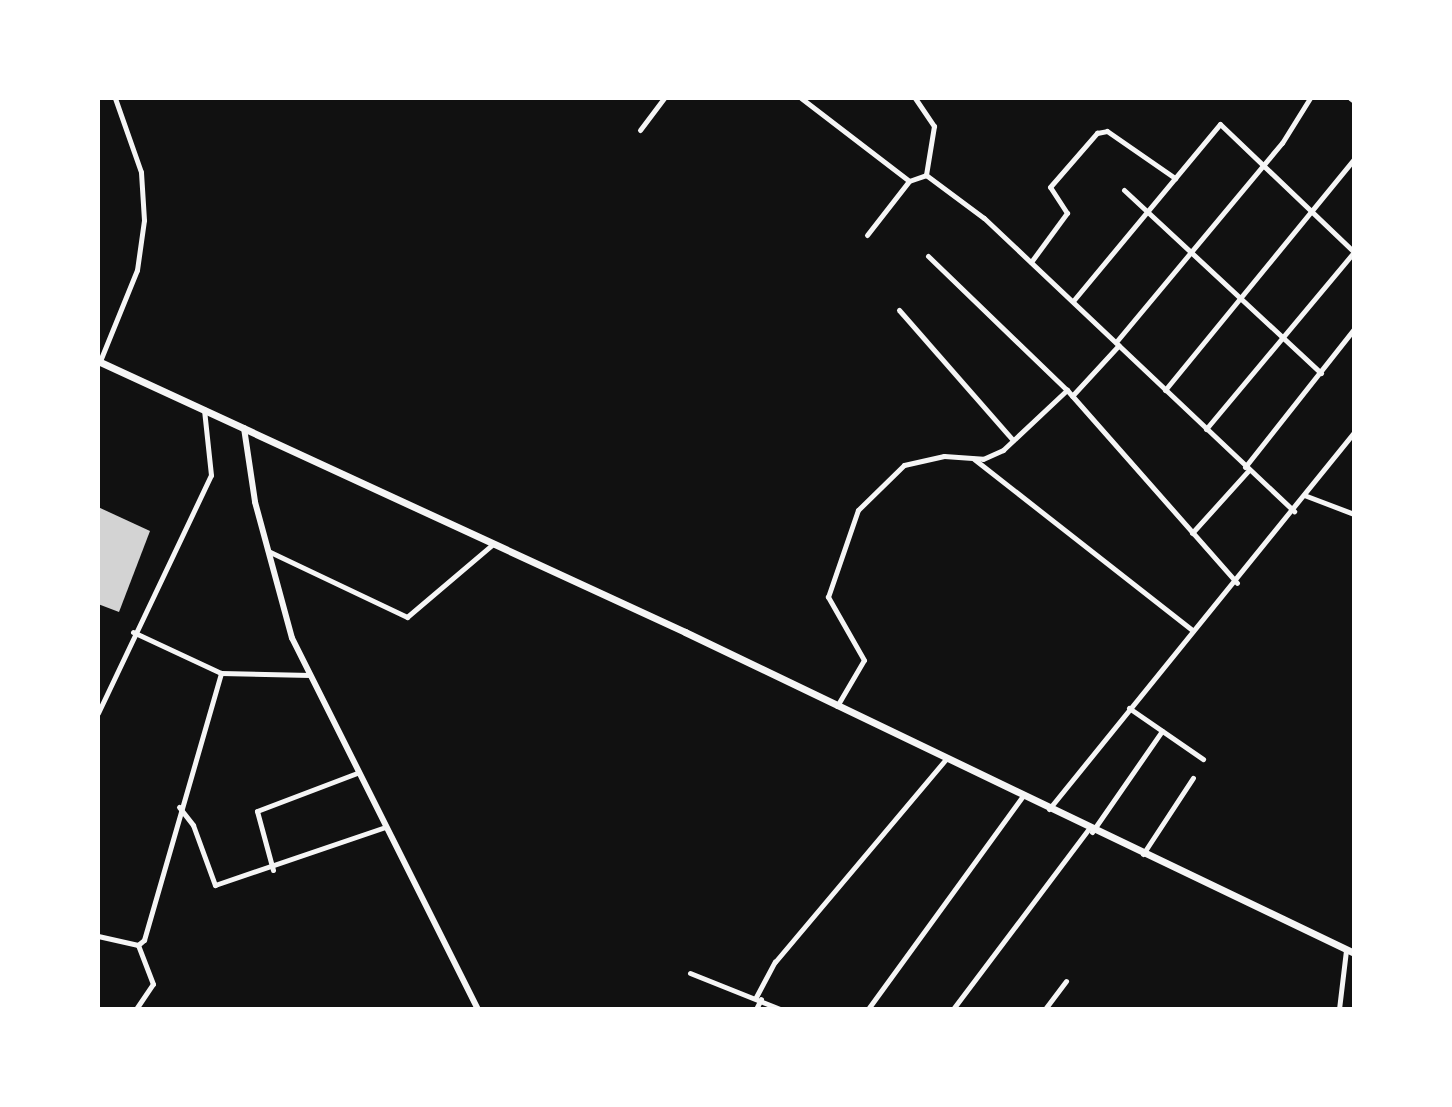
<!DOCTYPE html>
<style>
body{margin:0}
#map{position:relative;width:1452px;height:1107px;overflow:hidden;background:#111;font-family:Figtree,sans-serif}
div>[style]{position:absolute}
.building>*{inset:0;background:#d3d3d3}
.minor>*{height:5px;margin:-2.5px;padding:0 2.5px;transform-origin:2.5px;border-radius:2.5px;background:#f5f5f5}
.tertiary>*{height:6px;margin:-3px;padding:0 3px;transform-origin:3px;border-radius:3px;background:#f5f5f5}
.secondary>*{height:7px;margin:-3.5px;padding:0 3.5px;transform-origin:3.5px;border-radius:3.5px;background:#f5f5f5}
span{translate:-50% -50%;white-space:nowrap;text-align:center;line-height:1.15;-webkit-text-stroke:5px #fff;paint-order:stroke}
.frame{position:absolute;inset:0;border:100px solid #fff;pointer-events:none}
</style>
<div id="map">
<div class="building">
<div style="clip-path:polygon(98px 507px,150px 531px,119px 612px,98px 604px)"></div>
</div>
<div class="minor">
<div style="left:801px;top:98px;width:136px;rotate:37.5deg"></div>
<div style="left:909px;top:181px;width:18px;rotate:-19deg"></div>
<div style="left:926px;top:175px;width:72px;rotate:36.6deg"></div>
<div style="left:984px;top:218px;width:427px;rotate:43.4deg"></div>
<div style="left:915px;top:98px;width:34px;rotate:56deg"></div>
<div style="left:934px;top:126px;width:50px;rotate:99.3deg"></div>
<div style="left:1350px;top:98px;width:5px;rotate:37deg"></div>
<div style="left:640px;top:130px;width:40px;rotate:-53deg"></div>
<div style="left:1124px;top:190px;width:269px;rotate:42.9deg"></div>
<div style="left:867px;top:235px;width:68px;rotate:-52.1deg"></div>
<div style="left:928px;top:256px;width:193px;rotate:44deg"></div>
<div style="left:1067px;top:390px;width:257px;rotate:48.6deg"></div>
<div style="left:1031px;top:262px;width:61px;rotate:-53.7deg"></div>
<div style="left:1067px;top:213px;width:31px;rotate:-123deg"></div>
<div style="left:1050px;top:187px;width:72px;rotate:-49deg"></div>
<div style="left:1097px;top:133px;width:10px;rotate:-11deg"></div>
<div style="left:1107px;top:131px;width:83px;rotate:34.7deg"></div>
<div style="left:1073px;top:301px;width:230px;rotate:-50.3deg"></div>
<div style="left:1220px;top:124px;width:185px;rotate:43.7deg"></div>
<div style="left:899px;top:310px;width:173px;rotate:48.8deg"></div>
<div style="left:1116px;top:342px;width:259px;rotate:-50.2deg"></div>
<div style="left:1282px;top:143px;width:53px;rotate:-58.1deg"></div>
<div style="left:100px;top:361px;width:98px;rotate:-67.9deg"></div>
<div style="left:137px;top:270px;width:50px;rotate:-82deg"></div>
<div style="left:144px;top:220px;width:48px;rotate:-93.6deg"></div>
<div style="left:141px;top:172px;width:78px;rotate:-109.4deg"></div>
<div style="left:1165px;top:390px;width:298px;rotate:-50.7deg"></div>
<div style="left:1072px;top:396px;width:69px;rotate:-47.3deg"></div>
<div style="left:1206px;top:429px;width:231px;rotate:-50.1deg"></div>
<div style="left:974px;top:459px;width:278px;rotate:38.1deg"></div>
<div style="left:1245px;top:467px;width:176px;rotate:-51.7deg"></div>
<div style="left:1304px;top:495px;width:53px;rotate:20.8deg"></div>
<div style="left:1192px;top:533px;width:85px;rotate:-47.9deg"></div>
<div style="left:268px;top:551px;width:154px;rotate:25.4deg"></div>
<div style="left:407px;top:617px;width:111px;rotate:-40.3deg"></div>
<div style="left:133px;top:632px;width:97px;rotate:25deg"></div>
<div style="left:221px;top:673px;width:89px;rotate:1.3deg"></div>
<div style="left:837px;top:706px;width:53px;rotate:-59.6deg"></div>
<div style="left:864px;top:660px;width:73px;rotate:-119.7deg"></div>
<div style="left:828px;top:597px;width:92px;rotate:-71deg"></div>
<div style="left:858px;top:510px;width:64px;rotate:-44.4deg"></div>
<div style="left:904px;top:465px;width:41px;rotate:-12.7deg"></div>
<div style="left:944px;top:456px;width:39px;rotate:4deg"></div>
<div style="left:983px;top:459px;width:22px;rotate:-24deg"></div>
<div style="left:1003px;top:450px;width:88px;rotate:-43.2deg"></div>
<div style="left:1129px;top:708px;width:90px;rotate:34.6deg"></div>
<div style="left:98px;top:713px;width:263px;rotate:-64.6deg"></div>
<div style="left:211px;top:475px;width:66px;rotate:-96.1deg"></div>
<div style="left:179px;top:807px;width:23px;rotate:52deg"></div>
<div style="left:193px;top:825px;width:64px;rotate:69.9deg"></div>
<div style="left:215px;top:885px;width:180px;rotate:-18.8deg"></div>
<div style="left:1049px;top:809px;width:484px;rotate:-51deg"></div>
<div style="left:1092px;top:832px;width:123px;rotate:-55.3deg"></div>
<div style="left:1143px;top:854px;width:91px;rotate:-56.7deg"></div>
<div style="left:273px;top:870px;width:61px;rotate:-105.2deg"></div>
<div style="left:257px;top:811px;width:107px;rotate:-20.8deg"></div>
<div style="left:98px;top:936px;width:41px;rotate:12.7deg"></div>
<div style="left:138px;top:945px;width:8px;rotate:-40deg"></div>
<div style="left:144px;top:940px;width:278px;rotate:-73.9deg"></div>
<div style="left:690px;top:973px;width:97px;rotate:21.8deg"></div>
<div style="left:756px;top:997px;width:40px;rotate:-62deg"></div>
<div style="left:775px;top:962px;width:267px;rotate:-49.9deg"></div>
<div style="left:136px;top:1009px;width:30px;rotate:-56deg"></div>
<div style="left:153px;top:984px;width:42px;rotate:-111deg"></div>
<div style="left:756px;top:1009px;width:11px;rotate:-63deg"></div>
<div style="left:868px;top:1009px;width:263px;rotate:-54deg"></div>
<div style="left:953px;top:1009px;width:224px;rotate:-53deg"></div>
<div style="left:1045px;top:1009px;width:35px;rotate:-53deg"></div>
<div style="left:1339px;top:1009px;width:59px;rotate:-83.2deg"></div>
</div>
<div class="tertiary">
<div style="left:244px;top:428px;width:75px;rotate:81.5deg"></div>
<div style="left:255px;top:502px;width:141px;rotate:74.8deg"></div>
<div style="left:292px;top:638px;width:415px;rotate:63.4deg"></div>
</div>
<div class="secondary">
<div style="left:98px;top:361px;width:647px;rotate:24.78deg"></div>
<div style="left:685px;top:632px;width:742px;rotate:25.63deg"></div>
</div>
<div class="frame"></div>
</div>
